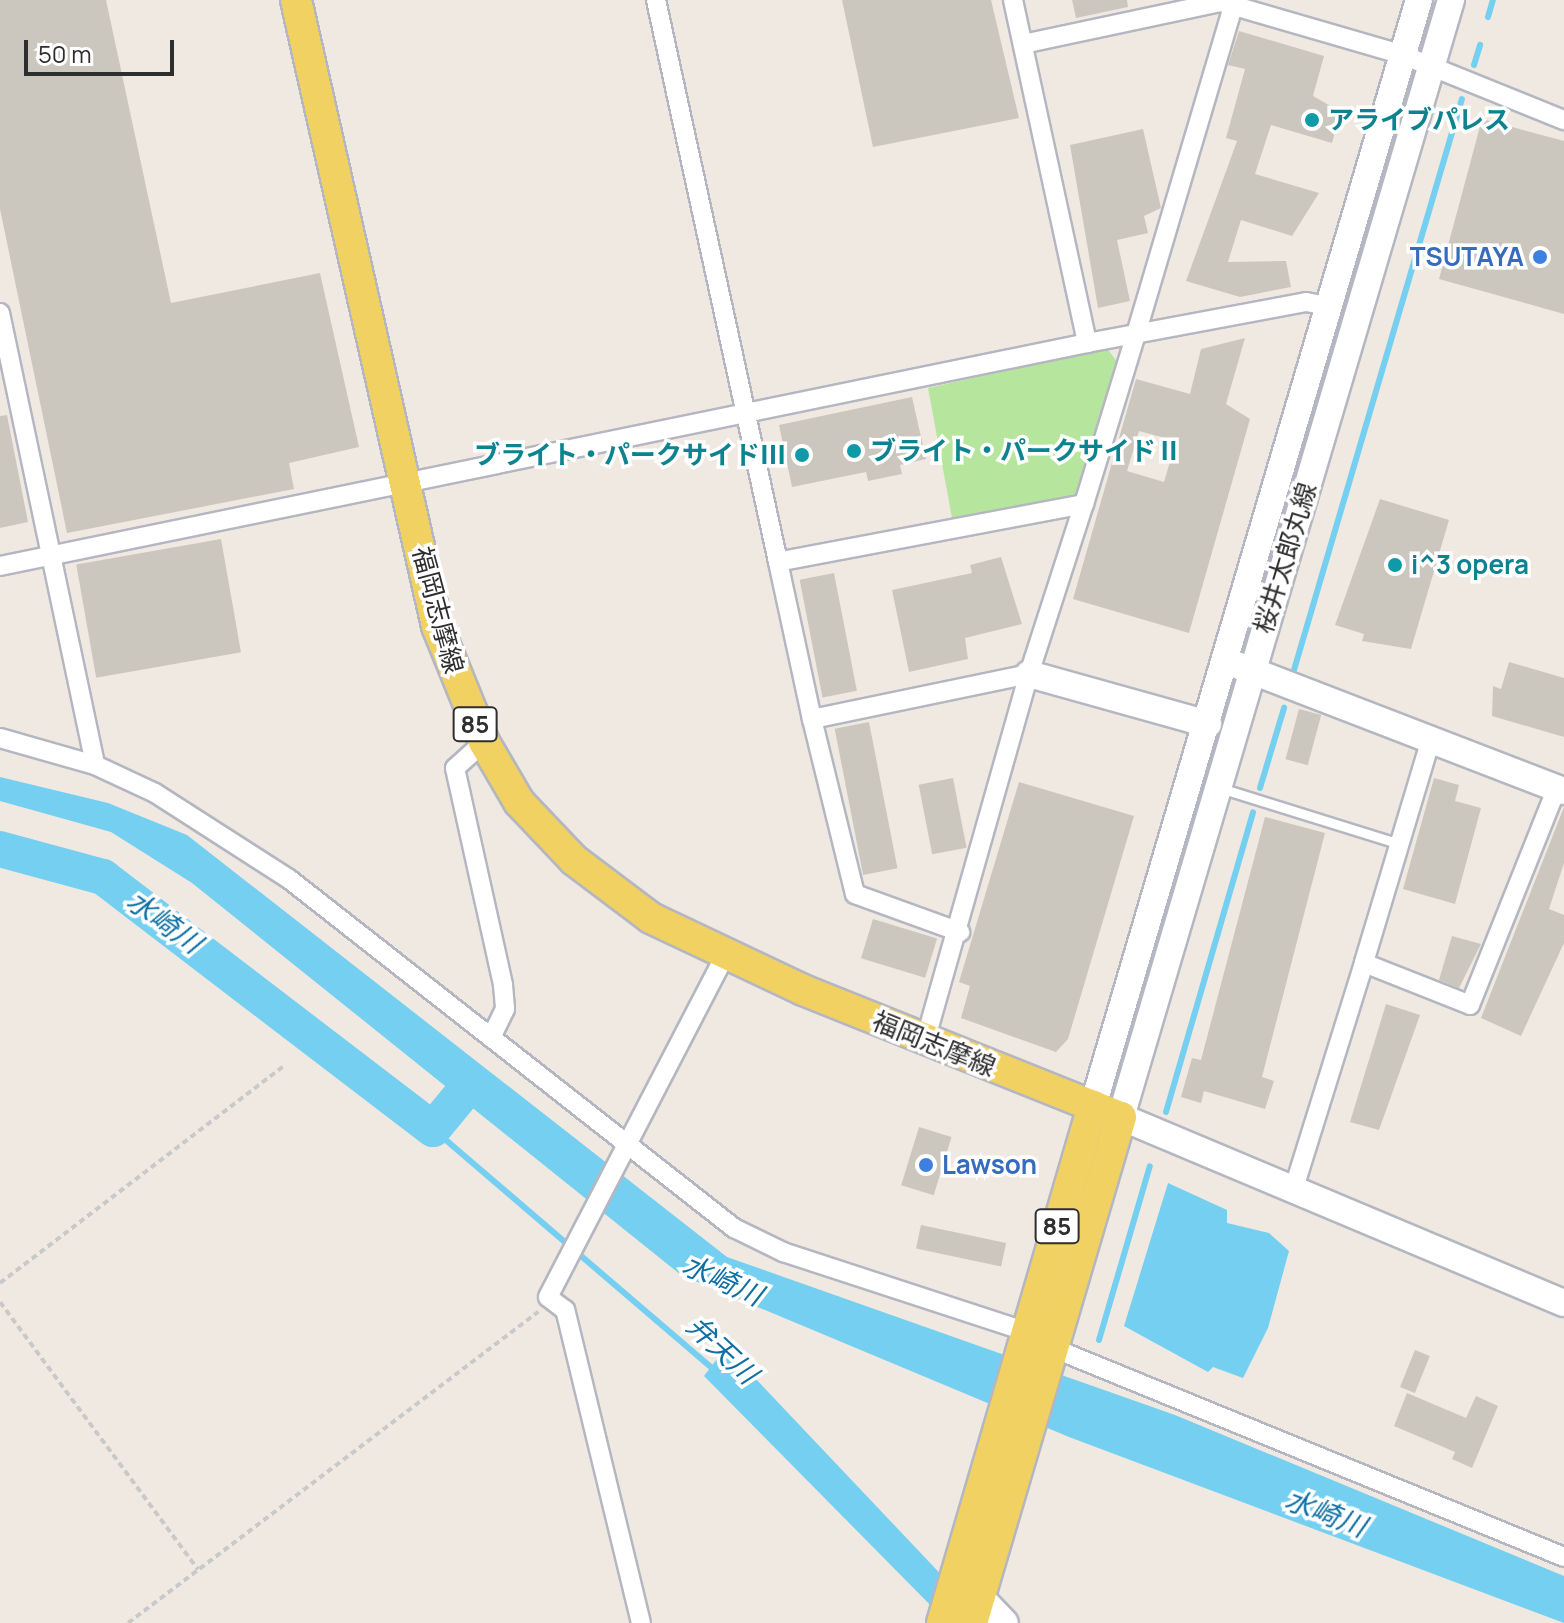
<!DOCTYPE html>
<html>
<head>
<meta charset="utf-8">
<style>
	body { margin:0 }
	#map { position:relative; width:1564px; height:1623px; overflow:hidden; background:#efe9e1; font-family:Manrope,"Noto Sans JP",sans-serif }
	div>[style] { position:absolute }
	.green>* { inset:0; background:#b6e59e }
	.water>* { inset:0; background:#75cff0 }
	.stream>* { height:6px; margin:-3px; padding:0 3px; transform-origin:3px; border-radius:3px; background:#75cff0 }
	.river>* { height:36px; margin:-18px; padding:0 18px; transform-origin:18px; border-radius:18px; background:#75cff0 }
	.building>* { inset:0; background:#cbc7bf; transform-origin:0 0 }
	.path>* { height:4px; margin-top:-2px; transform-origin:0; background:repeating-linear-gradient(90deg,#c9c9c9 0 6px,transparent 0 10px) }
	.roads { filter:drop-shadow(2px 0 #b4b7c1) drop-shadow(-2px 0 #b4b7c1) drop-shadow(0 2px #b4b7c1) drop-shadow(0 -2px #b4b7c1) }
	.lane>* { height:9px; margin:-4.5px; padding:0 4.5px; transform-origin:4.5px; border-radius:4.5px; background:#fff }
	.street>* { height:18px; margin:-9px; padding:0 9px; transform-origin:9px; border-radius:9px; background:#fff }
	.secondary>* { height:26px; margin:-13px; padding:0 13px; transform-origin:13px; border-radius:13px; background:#fff }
	.primary>* { height:30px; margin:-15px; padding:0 15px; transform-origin:15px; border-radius:15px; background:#f2d163 }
	.dots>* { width:22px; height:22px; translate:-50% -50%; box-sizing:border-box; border:4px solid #fff; border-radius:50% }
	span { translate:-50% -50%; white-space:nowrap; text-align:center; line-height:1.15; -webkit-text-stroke:7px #fff; paint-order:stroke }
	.shield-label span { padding:2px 6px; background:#fff; border:2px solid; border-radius:6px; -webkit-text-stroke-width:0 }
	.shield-label { font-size:24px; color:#2e2e2e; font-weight:700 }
	.culture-label { font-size:26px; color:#0d838f; font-weight:700 }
	.left { translate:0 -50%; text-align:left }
	.right { translate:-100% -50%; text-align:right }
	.shop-label { font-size:26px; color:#366cbe; font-weight:700 }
	.street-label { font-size:26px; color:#2e2e2e }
	.water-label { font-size:28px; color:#0d6fa3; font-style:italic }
	.scale { position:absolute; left:24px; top:40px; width:150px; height:36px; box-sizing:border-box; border:4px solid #2e2e2e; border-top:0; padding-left:10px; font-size:24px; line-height:28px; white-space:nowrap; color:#2e2e2e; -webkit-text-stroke:6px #fff; paint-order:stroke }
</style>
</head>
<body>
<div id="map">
	<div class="green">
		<i style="clip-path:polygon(1107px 348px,1117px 362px,1079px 493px,953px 523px,928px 388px)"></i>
	</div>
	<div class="water">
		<i style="clip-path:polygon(0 777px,108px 803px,187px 835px,727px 1257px,1175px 1415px,1564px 1576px,1564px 1623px,1069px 1437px,681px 1275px,192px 883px,111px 832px,0 801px)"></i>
		<i style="clip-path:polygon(1168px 1183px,1227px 1210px,1227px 1223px,1269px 1233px,1289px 1251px,1268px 1328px,1243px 1378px,1213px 1367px,1208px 1372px,1124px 1326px)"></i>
		<i style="clip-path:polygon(723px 1351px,753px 1376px,987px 1623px,948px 1623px,704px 1376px)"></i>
	</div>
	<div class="stream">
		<i style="left:1488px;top:17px;width:18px;rotate:-74deg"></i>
		<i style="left:1474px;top:65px;width:21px;rotate:-73deg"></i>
		<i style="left:1294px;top:670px;width:595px;rotate:-73.61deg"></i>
		<i style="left:1260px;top:788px;width:84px;rotate:-73.3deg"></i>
		<i style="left:1166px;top:1112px;width:312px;rotate:-73.8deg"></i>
		<i style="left:433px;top:1129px;width:372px;rotate:40.6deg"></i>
		<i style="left:1099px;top:1340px;width:181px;rotate:-73.7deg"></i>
	</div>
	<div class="river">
		<i style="left:0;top:849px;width:107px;rotate:15.2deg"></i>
		<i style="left:103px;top:877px;width:415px;rotate:37.4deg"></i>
		<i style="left:433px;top:1129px;width:60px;rotate:-50.4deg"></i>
		<i style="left:471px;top:1083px;width:31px;rotate:38deg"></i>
	</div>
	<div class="building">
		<i style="clip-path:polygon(0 0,106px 0,171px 303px,320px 273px,359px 447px,289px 463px,294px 489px,67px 533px,0 209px)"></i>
		<i style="clip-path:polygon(842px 0,991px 0,1019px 118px,873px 147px)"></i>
		<i style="clip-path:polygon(1072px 0,1127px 0,1128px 7px,1076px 18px)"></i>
		<i style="clip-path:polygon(1239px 31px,1324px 56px,1313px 96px,1341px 112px,1332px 143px,1271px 125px,1255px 174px,1319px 193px,1292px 236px,1241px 220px,1228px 262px,1286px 261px,1291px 287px,1240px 297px,1186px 281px,1237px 141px,1226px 138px,1245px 69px,1228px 65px)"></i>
		<i style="clip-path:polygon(1482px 119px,1564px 141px,1564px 314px,1439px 279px)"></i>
		<i style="clip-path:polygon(1143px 129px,1161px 208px,1144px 216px,1148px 233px,1117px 240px,1130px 301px,1098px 308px,1070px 145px)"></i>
		<i style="clip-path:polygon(evenodd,1245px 338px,1226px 404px,1250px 419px,1189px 633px,1073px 599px,1136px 379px,1190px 394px,1201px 349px,1245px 338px,1139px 431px,1176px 441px,1164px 482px,1127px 471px,1139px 431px)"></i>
		<i style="clip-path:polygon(912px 397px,926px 459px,900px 465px,902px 474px,868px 481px,866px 472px,792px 487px,779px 425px)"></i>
		<i style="clip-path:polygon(7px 415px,28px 522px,0 528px,0 416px)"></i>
		<i style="clip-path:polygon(1380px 499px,1449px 520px,1411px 649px,1362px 641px,1364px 634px,1335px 625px)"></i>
		<i style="left:221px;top:539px;width:115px;height:147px;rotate:80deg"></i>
		<i style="clip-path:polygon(1001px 557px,1022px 624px,965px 638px,968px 659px,909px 672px,892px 590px,972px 573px,970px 565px)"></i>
		<i style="left:834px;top:573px;width:120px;height:35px;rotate:79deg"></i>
		<i style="clip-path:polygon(1509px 662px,1564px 678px,1564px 737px,1492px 716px,1493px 686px,1501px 689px)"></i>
		<i style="left:1299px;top:709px;width:23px;height:52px;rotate:15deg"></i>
		<i style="left:869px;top:722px;width:149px;height:35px;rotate:79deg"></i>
		<i style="left:953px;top:778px;width:71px;height:35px;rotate:79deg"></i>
		<i style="clip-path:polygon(1434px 778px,1459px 785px,1455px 801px,1481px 808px,1455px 904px,1403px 889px)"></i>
		<i style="clip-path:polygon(1019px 782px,1134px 816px,1068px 1039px,1056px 1052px,961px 1018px,970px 986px,959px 982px)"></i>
		<i style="clip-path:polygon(1564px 807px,1564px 863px,1549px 909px,1564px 915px,1564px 943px,1521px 1036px,1481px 1018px)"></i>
		<i style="clip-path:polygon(1265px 817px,1325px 833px,1262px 1077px,1274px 1081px,1265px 1109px,1204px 1091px,1201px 1103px,1181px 1097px,1192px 1058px,1201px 1060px)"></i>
		<i style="left:873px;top:919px;width:67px;height:41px;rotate:17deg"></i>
		<i style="clip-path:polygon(1452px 936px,1481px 944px,1459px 988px,1439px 980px)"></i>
		<i style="clip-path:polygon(1386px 1004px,1420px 1015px,1379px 1130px,1350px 1122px)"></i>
		<i style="left:919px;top:1127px;width:34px;height:61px;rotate:17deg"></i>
		<i style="left:921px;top:1225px;width:87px;height:24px;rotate:12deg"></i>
		<i style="left:1415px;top:1350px;width:16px;height:40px;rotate:22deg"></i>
		<i style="clip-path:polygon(1407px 1393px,1466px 1418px,1476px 1396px,1498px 1406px,1472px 1468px,1452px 1459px,1455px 1452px,1394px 1426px)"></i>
	</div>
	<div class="path">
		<i style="left:0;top:1283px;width:356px;rotate:-37.4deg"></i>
		<i style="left:0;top:1302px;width:333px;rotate:53.5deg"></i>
		<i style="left:128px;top:1623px;width:515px;rotate:-37.18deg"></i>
	</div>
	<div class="roads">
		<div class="lane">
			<i style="left:1220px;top:788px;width:189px;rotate:17.3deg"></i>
		</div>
		<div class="street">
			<i style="left:656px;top:0;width:575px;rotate:77.75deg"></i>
			<i style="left:1013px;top:0;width:351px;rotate:77.8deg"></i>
			<i style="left:1023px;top:44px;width:202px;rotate:-12deg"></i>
			<i style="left:1221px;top:2px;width:190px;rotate:16.2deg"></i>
			<i style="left:1403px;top:55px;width:174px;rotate:22deg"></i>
			<i style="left:0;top:313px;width:462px;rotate:78.1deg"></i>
			<i style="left:1084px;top:504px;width:311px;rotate:169.3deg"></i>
			<i style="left:778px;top:562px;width:161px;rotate:77.8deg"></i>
			<i style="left:812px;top:719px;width:222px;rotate:-11.7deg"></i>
			<i style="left:1029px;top:674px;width:179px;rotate:-72.1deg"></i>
			<i style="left:1084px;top:504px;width:178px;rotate:-73deg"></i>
			<i style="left:1136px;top:334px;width:348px;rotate:-73.5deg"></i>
			<i style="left:0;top:566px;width:1110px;rotate:-11.59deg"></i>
			<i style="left:1087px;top:343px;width:223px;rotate:-10.6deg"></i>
			<i style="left:1306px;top:302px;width:22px;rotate:10deg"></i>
			<i style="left:812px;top:719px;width:180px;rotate:76.2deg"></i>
			<i style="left:855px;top:894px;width:112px;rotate:19.9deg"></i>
			<i style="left:0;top:738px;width:99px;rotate:15.9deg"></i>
			<i style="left:95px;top:765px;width:66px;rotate:25deg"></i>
			<i style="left:155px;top:793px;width:159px;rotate:32.7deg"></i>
			<i style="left:289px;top:879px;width:566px;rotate:38.11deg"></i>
			<i style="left:734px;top:1228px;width:55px;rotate:26.1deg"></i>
			<i style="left:783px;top:1252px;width:255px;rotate:18.1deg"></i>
			<i style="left:1431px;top:739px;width:234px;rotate:106.7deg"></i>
			<i style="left:1364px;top:963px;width:114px;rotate:21.6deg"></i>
			<i style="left:1470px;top:1005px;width:234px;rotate:-68.2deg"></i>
			<i style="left:484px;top:742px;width:39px;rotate:138deg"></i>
			<i style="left:455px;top:768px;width:222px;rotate:77.5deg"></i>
			<i style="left:503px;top:985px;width:24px;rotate:85deg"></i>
			<i style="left:505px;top:1009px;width:32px;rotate:116deg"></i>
			<i style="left:925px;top:1041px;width:381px;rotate:-74.2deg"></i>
			<i style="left:1293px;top:1191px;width:239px;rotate:-72.7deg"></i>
			<i style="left:1053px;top:1348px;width:552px;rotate:22.24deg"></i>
			<i style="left:641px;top:1623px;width:322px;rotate:-103.6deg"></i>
			<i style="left:565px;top:1310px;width:21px;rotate:-143deg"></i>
			<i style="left:548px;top:1297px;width:384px;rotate:-62.6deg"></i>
		</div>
		<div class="secondary">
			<i style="left:1451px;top:0;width:1165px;rotate:106.46deg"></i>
			<i style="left:1121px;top:1117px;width:480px;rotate:22.8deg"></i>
			<i style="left:1237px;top:665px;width:350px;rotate:21.1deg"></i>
			<i style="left:1029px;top:674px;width:186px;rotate:15.6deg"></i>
			<i style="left:1093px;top:1106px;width:1153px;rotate:-73.58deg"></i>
			<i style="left:979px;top:1596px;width:37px;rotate:46deg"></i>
		</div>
		<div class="primary">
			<i style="left:296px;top:0;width:642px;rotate:77.31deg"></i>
			<i style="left:437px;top:626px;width:125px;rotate:67.9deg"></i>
			<i style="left:484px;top:742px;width:69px;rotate:59.7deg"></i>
			<i style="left:519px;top:802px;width:80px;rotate:46.5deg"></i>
			<i style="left:574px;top:860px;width:96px;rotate:37deg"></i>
			<i style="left:651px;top:918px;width:168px;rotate:25.3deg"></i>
			<i style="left:803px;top:990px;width:342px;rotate:21.8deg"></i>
			<i style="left:1121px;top:1117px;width:527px;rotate:106.41deg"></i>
			<i style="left:942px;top:1623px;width:539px;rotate:-73.72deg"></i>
		</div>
	</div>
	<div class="dots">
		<i style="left:1312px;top:120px;background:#0f9aa8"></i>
		<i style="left:1540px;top:257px;background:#3f7fe0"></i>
		<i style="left:854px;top:451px;background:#0f9aa8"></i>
		<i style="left:802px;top:455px;background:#0f9aa8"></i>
		<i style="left:1395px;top:565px;background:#0f9aa8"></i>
		<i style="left:926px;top:1165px;background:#3f7fe0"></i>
	</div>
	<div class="shield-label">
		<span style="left:475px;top:724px">85</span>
		<span style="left:1057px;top:1226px">85</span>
	</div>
	<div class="culture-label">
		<span class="left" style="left:1328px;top:120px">アライブパレス</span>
		<span class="left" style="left:870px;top:451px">ブライト・パークサイドⅡ</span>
		<span class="right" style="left:786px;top:455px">ブライト・パークサイドⅢ</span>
		<span class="left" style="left:1411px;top:565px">i^3 opera</span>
	</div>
	<div class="shop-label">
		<span class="right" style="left:1524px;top:257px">TSUTAYA</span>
		<span class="left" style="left:942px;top:1165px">Lawson</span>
	</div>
	<div class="street-label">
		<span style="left:1285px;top:558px;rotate:-73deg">桜井太郎丸線</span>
		<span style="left:438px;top:610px;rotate:75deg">福岡志摩線</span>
		<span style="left:934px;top:1044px;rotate:22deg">福岡志摩線</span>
	</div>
	<div class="water-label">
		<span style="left:165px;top:921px;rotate:36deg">水崎川</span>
		<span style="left:723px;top:1279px;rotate:24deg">水崎川</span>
		<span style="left:723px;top:1349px;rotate:43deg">弁天川</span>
		<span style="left:1326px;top:1512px;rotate:21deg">水崎川</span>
	</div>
	<div class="scale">50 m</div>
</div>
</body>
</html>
